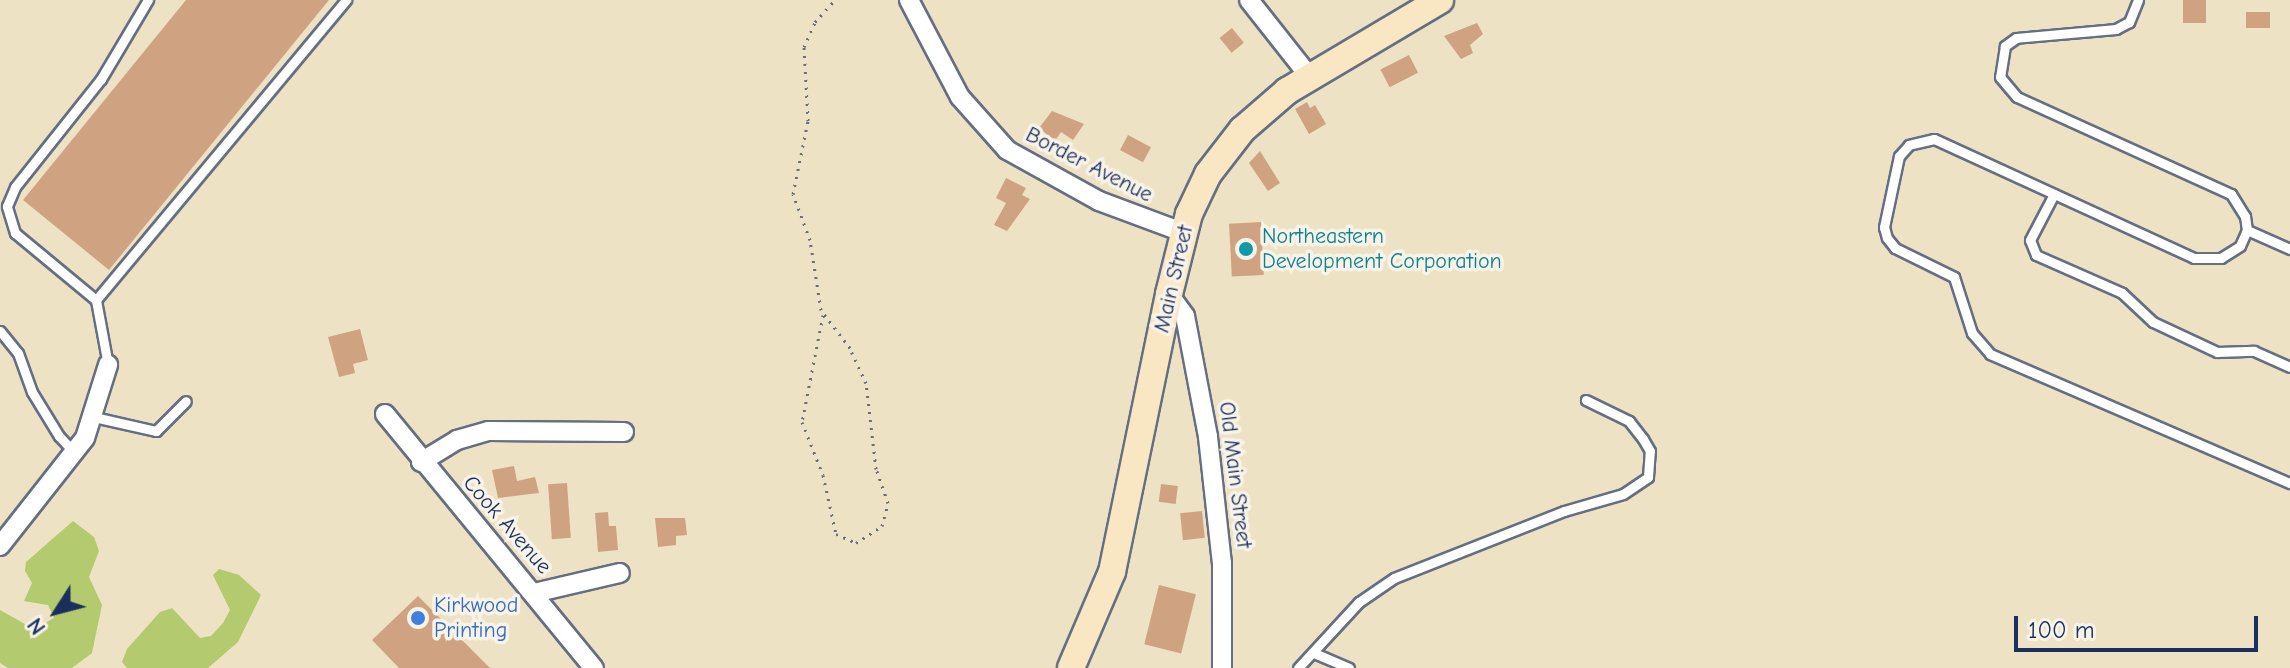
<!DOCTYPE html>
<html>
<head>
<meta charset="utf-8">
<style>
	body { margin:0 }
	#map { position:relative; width:2290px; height:668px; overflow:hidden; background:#eee2c4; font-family:"Comic Neue",sans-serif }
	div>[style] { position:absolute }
	.green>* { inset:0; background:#b3ca6e }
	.building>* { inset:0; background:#cfa381; transform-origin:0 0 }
	.path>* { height:3px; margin-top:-1.5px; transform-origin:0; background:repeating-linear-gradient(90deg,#656e82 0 2px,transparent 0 8px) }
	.roads { filter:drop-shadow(2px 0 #656e82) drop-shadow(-2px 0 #656e82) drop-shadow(0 2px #656e82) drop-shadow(0 -2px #656e82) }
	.lane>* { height:9px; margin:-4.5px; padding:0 4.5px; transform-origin:4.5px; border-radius:4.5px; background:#fff }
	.street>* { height:18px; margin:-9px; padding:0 9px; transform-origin:9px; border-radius:9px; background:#fff }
	.secondary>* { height:26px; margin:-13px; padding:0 13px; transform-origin:13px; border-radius:13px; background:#f9e7c3 }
	.dots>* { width:22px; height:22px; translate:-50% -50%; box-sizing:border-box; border:4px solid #f7f3e8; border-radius:50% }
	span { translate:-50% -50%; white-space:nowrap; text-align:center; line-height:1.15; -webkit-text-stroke:7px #f7f3e8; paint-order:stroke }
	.street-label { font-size:22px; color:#1b2f5e }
	.culture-label { font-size:22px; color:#0d838f }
	.left { translate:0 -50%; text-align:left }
	.shop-label { font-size:22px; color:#366cbe }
	.north { position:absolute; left:16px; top:572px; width:80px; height:80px; -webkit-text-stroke:6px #f7f3e8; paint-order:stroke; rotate:234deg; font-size:22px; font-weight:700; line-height:32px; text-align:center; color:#1b2f5e }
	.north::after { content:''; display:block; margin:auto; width:28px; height:36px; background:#1b2f5e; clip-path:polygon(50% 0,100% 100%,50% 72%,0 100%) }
	.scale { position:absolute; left:2014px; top:616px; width:244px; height:36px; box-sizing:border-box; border:4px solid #1b2f5e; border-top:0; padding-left:10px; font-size:24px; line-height:28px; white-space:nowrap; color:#1b2f5e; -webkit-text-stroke:6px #f7f3e8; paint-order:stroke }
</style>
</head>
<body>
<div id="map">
	<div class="green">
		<i style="clip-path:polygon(73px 521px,94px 537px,99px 551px,89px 577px,102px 605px,92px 653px,72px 668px,8px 668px,0 663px,0 610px,34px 629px,54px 618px,48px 605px,24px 601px,32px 583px,25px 571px,26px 562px)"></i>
		<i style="clip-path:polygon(219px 569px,239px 575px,261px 595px,238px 642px,208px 668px,127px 668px,122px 662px,127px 649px,160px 612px,172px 608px,200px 638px,211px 636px,223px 623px,230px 610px,213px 575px)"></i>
	</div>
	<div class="building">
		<i style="clip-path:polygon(186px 0,329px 0,109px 270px,23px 200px)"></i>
		<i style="left:2183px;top:0;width:23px;height:23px"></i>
		<i style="left:2246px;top:12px;width:24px;height:16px"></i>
		<i style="clip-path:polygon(1477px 23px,1483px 34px,1470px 45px,1473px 53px,1461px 59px,1444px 36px)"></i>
		<i style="left:1232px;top:28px;width:19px;height:16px;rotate:51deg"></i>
		<i style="left:1409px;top:55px;width:20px;height:32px;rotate:63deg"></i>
		<i style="clip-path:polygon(1307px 102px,1310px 108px,1315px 105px,1326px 124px,1309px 134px,1295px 109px)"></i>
		<i style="clip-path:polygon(1052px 111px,1084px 124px,1073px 140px,1061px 132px,1055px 141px,1039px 128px)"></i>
		<i style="left:1128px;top:135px;width:26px;height:17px;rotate:28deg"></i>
		<i style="clip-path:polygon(1260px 151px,1280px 183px,1268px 191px,1249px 163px)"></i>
		<i style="clip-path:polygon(1006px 178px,1026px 188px,1022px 195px,1030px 199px,1007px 231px,994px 225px,1006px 203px,996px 198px)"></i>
		<i style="left:1261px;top:222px;width:53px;height:32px;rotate:87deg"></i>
		<i style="clip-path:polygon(360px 329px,368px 360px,353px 364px,355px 373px,339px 377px,328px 337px)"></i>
		<i style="clip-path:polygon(514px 466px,517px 481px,535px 477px,539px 493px,498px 498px,492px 470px)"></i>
		<i style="left:567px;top:483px;width:55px;height:19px;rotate:86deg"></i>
		<i style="left:1161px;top:484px;width:17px;height:18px;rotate:7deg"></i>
		<i style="left:1202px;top:511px;width:27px;height:22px;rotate:84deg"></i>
		<i style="clip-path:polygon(608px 512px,609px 526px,616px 526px,618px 550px,598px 552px,595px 513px)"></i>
		<i style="clip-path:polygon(655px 518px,685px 518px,687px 535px,676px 536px,676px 545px,658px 547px)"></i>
		<i style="left:1159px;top:585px;width:38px;height:61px;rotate:14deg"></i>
		<i style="clip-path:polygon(418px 596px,490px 668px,399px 668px,372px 640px)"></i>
	</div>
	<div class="path">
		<i style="left:823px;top:315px;width:109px;rotate:101.1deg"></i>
		<i style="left:802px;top:422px;width:57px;rotate:68.4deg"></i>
		<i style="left:823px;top:475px;width:60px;rotate:77.6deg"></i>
		<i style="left:836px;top:534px;width:22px;rotate:24deg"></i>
		<i style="left:856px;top:543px;width:31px;rotate:-33deg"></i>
		<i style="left:882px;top:526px;width:24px;rotate:-75deg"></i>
		<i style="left:888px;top:503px;width:36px;rotate:-109deg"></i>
		<i style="left:876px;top:469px;width:87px;rotate:-96.6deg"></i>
		<i style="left:866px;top:383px;width:38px;rotate:-115deg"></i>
		<i style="left:850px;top:348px;width:48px;rotate:-127.3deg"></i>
		<i style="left:821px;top:310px;width:71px;rotate:-98.9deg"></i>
		<i style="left:810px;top:240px;width:49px;rotate:-110.3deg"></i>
		<i style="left:793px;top:194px;width:75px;rotate:-78.4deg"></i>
		<i style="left:808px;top:121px;width:74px;rotate:-93.1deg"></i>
		<i style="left:804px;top:47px;width:27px;rotate:-66deg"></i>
		<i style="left:815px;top:22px;width:30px;rotate:-48deg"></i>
	</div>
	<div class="roads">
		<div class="lane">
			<i style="left:2138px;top:0;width:24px;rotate:112deg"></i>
			<i style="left:2129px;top:22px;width:15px;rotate:152deg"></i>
			<i style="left:2116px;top:29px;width:100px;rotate:174.9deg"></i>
			<i style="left:2016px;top:38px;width:14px;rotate:144deg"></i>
			<i style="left:2005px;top:46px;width:31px;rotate:99deg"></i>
			<i style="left:2000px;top:77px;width:26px;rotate:50deg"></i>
			<i style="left:2017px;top:97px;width:235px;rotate:24.4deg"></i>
			<i style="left:2231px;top:194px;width:26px;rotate:58deg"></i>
			<i style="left:2245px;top:216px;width:14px;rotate:82deg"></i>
			<i style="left:2247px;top:230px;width:17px;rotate:114deg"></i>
			<i style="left:2240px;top:246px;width:22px;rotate:148deg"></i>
			<i style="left:2221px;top:258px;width:27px;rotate:180deg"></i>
			<i style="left:2194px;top:258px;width:286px;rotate:-155.4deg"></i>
			<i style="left:1934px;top:139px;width:26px;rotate:167deg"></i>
			<i style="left:1909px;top:145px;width:15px;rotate:132deg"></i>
			<i style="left:1899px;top:156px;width:73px;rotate:101.9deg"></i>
			<i style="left:1884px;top:227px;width:11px;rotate:75deg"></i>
			<i style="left:1887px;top:238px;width:13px;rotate:51deg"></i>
			<i style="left:1895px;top:248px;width:66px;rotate:26.2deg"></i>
			<i style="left:1954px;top:277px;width:59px;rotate:72.2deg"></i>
			<i style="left:1972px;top:333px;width:28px;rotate:49deg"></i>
			<i style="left:1990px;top:354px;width:327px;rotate:23.3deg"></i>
			<i style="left:2054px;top:194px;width:52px;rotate:117.6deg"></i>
			<i style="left:2030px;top:240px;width:16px;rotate:68deg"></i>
			<i style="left:2036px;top:255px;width:94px;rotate:23.8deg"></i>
			<i style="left:2122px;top:293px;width:42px;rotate:43.1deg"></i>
			<i style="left:2153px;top:322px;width:71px;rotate:25.1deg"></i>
			<i style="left:2217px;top:352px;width:37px;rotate:-2deg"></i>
			<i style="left:2254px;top:351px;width:39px;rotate:24deg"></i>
			<i style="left:2247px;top:230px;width:47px;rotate:23.8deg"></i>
			<i style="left:96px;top:300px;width:391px;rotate:-50.2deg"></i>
			<i style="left:0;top:331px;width:28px;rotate:51deg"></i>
			<i style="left:18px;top:353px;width:41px;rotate:70.3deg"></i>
			<i style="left:32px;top:392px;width:52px;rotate:58.5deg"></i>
			<i style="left:59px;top:436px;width:22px;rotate:47deg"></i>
			<i style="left:108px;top:365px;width:66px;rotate:-100.5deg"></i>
			<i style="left:96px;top:300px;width:105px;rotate:-140.4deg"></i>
			<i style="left:15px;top:233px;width:28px;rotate:-107deg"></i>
			<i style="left:7px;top:206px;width:21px;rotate:-67deg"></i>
			<i style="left:15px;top:187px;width:138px;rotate:-51.5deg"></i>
			<i style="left:101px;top:79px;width:92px;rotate:-59.3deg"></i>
			<i style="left:94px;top:417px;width:64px;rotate:12.7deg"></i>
			<i style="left:156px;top:431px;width:42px;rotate:-45deg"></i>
			<i style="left:1314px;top:653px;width:38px;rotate:23deg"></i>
			<i style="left:1298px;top:668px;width:90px;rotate:-47.3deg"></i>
			<i style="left:1359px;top:602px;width:42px;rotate:-34.4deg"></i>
			<i style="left:1394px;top:578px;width:183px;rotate:-21.5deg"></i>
			<i style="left:1564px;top:511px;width:61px;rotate:-16.1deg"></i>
			<i style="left:1623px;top:494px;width:30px;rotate:-34deg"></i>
			<i style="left:1648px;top:477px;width:26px;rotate:-86deg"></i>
			<i style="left:1650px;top:451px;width:14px;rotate:-120deg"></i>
			<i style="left:1643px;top:439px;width:23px;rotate:-128deg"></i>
			<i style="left:1629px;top:421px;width:48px;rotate:-154deg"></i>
		</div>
		<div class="street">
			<i style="left:909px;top:0;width:110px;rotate:62.3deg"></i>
			<i style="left:960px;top:97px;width:71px;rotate:48.4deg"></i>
			<i style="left:1007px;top:150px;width:105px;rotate:29deg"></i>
			<i style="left:1099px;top:201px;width:92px;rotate:20.4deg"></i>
			<i style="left:1249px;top:0;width:97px;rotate:51.7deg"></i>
			<i style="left:1169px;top:294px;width:27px;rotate:54deg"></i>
			<i style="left:1185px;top:316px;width:123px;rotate:79.2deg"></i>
			<i style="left:1208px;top:437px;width:127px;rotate:83.7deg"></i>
			<i style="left:1222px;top:563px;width:105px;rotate:90deg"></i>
			<i style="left:385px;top:414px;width:329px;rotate:50.6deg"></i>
			<i style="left:421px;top:462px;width:42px;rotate:-31.4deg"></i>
			<i style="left:457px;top:440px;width:32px;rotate:-16deg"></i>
			<i style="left:488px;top:431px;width:136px;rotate:0.4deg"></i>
			<i style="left:0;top:546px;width:137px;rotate:-51.8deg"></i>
			<i style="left:85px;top:438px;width:77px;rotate:-72.5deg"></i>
			<i style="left:534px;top:593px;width:88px;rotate:-13.1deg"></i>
		</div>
		<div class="secondary">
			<i style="left:1071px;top:668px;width:104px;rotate:-66.9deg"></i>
			<i style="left:1112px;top:572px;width:284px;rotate:-78.4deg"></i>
			<i style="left:1169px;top:294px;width:82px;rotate:-76deg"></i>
			<i style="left:1189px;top:214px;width:44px;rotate:-64.6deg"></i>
			<i style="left:1208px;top:174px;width:56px;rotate:-52.3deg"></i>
			<i style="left:1242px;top:130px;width:60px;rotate:-40.9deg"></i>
			<i style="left:1287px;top:91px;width:178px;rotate:-30.7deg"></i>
		</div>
	</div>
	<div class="dots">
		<i style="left:1246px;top:249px;background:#0f9aa8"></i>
		<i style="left:418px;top:618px;background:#3f7fe0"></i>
	</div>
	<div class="street-label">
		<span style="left:1089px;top:165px;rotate:27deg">Border Avenue</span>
		<span style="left:1174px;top:279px;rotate:-77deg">Main Street</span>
		<span style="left:1235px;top:475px;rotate:83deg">Old Main Street</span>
		<span style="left:507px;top:525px;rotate:49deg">Cook Avenue</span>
	</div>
	<div class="culture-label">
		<span class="left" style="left:1262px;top:249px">Northeastern<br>Development Corporation</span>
	</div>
	<div class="shop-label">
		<span class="left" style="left:434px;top:618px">Kirkwood<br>Printing</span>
	</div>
	<div class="north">N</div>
	<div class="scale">100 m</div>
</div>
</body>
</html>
